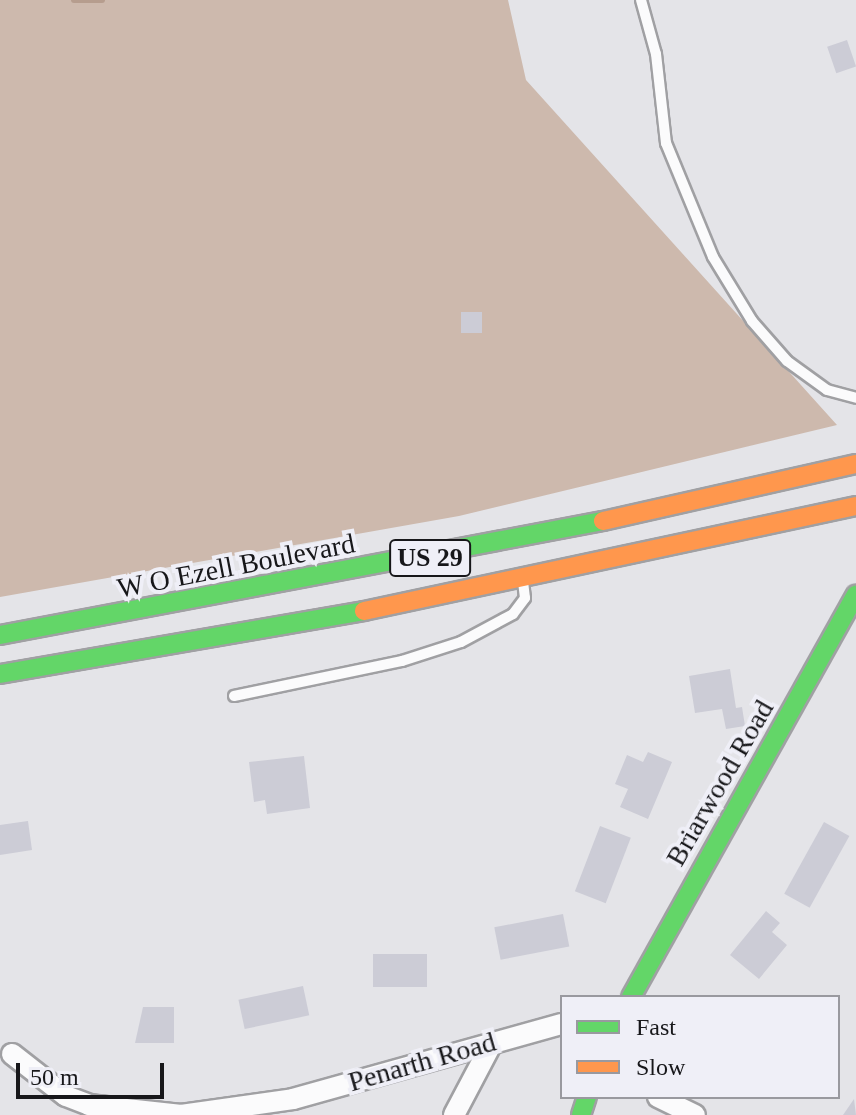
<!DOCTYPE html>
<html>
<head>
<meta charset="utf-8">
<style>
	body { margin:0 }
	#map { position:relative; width:856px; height:1115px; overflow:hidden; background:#e4e4e8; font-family:"Times New Roman",serif }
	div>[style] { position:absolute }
	.forest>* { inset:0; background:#cdb9ad }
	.stream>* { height:6px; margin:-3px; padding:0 3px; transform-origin:3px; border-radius:3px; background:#b69d8e }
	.building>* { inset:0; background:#ccccd6; transform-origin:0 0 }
	.roads { filter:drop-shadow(2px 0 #a0a0a3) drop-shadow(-2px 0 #a0a0a3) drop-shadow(0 2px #a0a0a3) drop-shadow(0 -2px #a0a0a3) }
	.lane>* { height:10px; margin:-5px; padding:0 5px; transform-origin:5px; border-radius:5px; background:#fbfbfc }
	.street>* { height:20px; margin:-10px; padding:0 10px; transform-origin:10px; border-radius:10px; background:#fbfbfc }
	.fast>* { height:18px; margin:-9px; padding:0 9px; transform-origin:9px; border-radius:9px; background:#63d668 }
	.slow>* { height:18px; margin:-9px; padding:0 9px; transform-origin:9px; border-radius:9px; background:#ff974d }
	span { translate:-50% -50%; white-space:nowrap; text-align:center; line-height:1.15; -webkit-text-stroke:8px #efeff7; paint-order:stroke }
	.shield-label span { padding:2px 6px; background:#efeff7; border:2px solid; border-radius:6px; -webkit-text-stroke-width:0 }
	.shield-label { font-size:26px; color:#17171a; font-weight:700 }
	.street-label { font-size:28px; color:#17171a }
	.legend { position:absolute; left:560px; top:995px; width:280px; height:104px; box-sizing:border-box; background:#efeff7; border:2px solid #99999f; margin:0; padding:10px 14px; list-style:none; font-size:24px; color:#17171a }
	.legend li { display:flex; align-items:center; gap:16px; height:40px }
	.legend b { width:40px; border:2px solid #99999f }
	.scale { position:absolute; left:16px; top:1063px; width:148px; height:36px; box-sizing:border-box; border:4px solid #17171a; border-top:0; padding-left:10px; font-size:24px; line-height:28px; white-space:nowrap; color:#17171a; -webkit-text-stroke:6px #efeff7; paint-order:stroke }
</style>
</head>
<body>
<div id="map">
	<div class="forest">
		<i style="clip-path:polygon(0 0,508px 0,526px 80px,837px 425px,459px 516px,0 597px)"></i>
	</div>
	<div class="stream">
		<i style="left:74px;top:0;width:28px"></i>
	</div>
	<div class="building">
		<i style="left:847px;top:40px;width:28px;height:21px;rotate:71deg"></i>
		<i style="left:461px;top:312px;width:21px;height:21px"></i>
		<i style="clip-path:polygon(730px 669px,736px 708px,742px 707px,745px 726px,726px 729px,722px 709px,695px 713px,689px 676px)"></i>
		<i style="clip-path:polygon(648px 752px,672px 762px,648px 819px,620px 807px,628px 789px,615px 784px,627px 755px,643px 762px)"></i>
		<i style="clip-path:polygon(304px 756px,310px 808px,267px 814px,265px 800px,254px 802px,249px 762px)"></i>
		<i style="clip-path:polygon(28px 821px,32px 850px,0 855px,0 825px)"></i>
		<i style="left:824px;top:822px;width:29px;height:82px;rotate:29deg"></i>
		<i style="left:600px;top:826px;width:33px;height:70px;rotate:21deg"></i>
		<i style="clip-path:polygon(766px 911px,780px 923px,772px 932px,787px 945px,759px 979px,730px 955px)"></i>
		<i style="left:563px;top:914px;width:33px;height:70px;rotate:79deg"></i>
		<i style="left:373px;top:954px;width:54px;height:33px"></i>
		<i style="left:303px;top:986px;width:30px;height:66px;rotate:78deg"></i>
		<i style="clip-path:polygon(143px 1007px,174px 1007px,174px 1043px,135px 1043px)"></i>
		<i style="clip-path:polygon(854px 1099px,856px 1115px,843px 1115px)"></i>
	</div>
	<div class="roads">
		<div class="lane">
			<i style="left:641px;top:0;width:56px;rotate:74.5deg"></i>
			<i style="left:656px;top:54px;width:90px;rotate:83.6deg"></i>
			<i style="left:666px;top:143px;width:123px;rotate:67.6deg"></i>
			<i style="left:713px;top:257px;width:75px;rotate:58.6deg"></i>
			<i style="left:752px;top:321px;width:53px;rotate:48.8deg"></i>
			<i style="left:787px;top:361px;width:49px;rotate:35.9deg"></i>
			<i style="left:827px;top:390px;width:30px;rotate:15deg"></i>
			<i style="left:234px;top:696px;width:172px;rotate:-11.8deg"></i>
			<i style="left:402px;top:661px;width:62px;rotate:-17.9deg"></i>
			<i style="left:461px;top:642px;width:59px;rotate:-28.3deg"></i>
			<i style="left:513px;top:614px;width:20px;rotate:-53deg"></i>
			<i style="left:525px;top:598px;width:17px;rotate:-97deg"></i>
		</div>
		<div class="street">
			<i style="left:12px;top:1054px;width:68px;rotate:37.9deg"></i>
			<i style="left:66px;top:1096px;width:25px;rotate:21deg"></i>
			<i style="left:89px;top:1105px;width:93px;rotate:6.2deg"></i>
			<i style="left:181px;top:1115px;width:113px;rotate:-8.1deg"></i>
			<i style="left:293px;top:1099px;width:279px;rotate:-15.6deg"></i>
			<i style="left:658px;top:1097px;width:41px;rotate:25.9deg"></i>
			<i style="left:454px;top:1115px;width:81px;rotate:-62.2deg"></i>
		</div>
		<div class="fast">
			<i style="left:0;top:635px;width:614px;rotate:-10.71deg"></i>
			<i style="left:0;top:674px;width:369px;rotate:-9.8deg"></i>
			<i style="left:631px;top:997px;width:461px;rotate:-60.8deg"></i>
			<i style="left:581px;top:1115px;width:19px;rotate:-72deg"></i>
		</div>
		<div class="slow">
			<i style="left:603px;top:521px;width:259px;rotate:-12.7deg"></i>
			<i style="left:364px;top:611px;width:503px;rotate:-12.05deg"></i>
		</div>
	</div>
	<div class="shield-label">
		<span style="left:430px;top:558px">US 29</span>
	</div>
	<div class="street-label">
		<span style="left:236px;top:566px;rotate:-11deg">W O Ezell Boulevard</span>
		<span style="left:720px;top:783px;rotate:-60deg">Briarwood Road</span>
		<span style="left:422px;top:1062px;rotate:-16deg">Penarth Road</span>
	</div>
	<ul class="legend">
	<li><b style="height:10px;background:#63d668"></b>Fast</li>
	<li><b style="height:10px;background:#ff974d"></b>Slow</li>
	</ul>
	<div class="scale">50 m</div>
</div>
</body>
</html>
